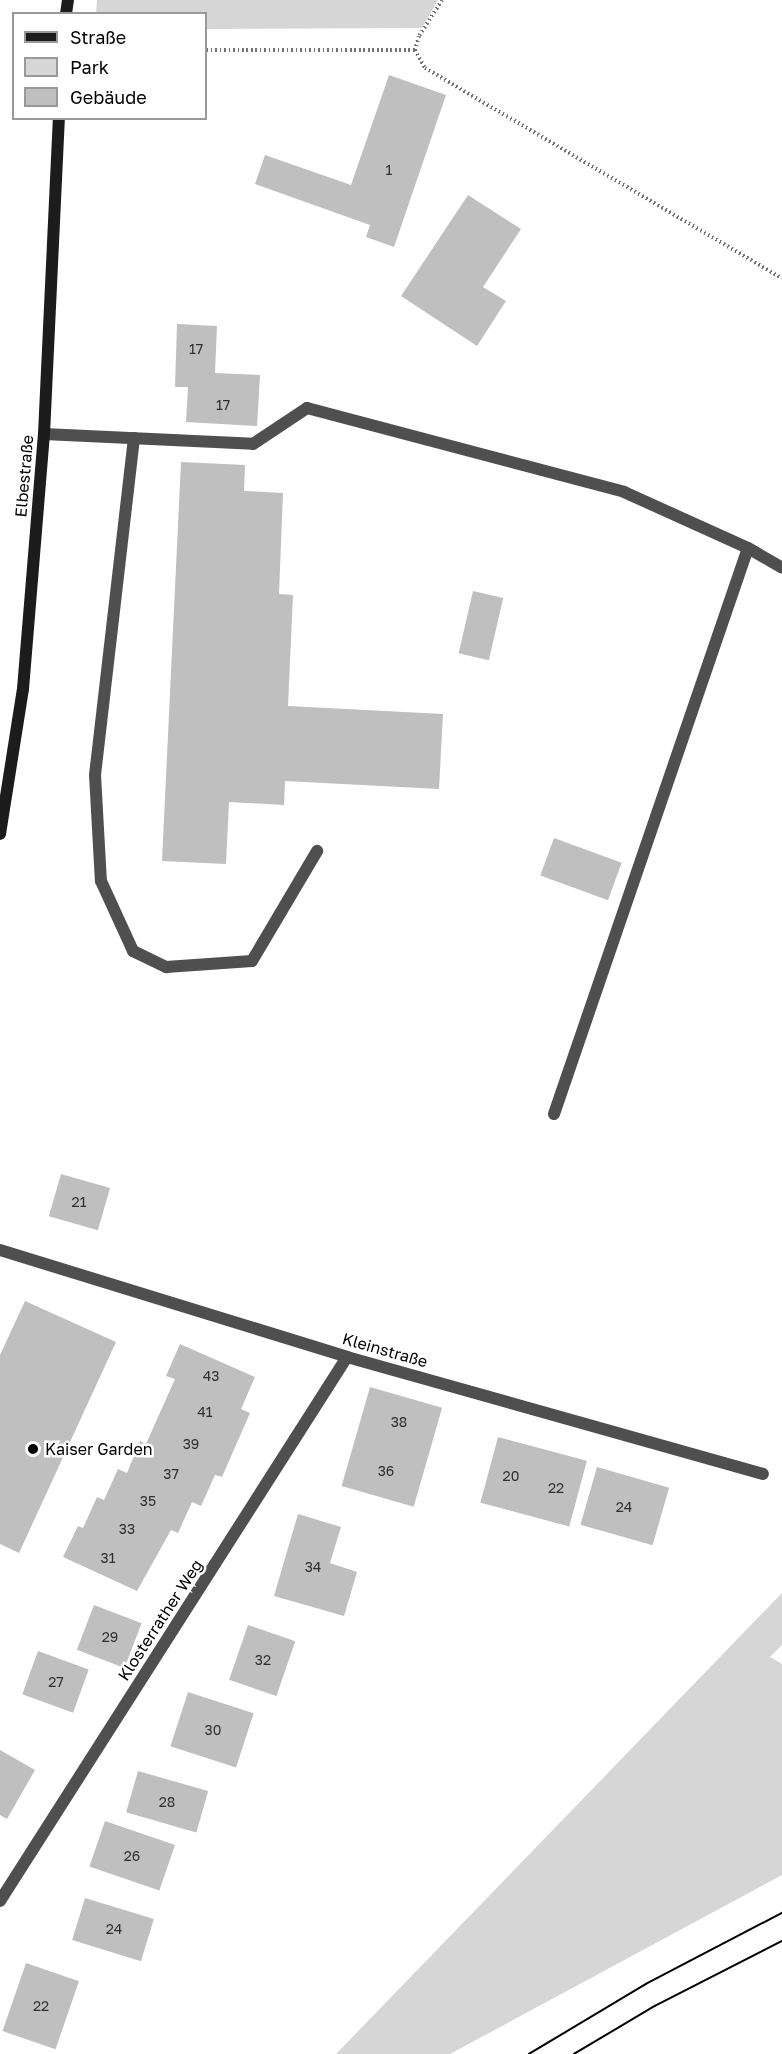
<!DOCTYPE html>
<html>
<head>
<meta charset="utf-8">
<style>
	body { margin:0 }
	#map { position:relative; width:782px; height:2054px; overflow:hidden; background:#fff; font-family:"Golos Text",sans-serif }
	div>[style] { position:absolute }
	.green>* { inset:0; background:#d6d6d6 }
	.building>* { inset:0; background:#bfbfbf; transform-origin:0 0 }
	.path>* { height:4px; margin-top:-2px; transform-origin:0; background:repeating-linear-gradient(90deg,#717171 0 1.5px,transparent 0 4.5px) }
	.service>* { height:12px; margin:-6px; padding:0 6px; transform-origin:6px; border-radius:6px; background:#4f4f4f }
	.minor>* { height:12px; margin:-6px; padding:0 6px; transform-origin:6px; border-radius:6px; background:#4f4f4f }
	.secondary>* { height:12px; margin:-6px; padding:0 6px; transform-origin:6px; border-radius:6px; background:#1c1c1c }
	.tram>* { height:1.5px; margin:-0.75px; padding:0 0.75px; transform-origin:0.75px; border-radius:0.75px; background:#000 }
	.dots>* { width:16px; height:16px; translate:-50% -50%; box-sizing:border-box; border:3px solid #fff; border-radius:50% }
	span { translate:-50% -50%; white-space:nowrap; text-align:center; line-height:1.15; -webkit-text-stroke:5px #fff; paint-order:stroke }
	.number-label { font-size:14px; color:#303030 }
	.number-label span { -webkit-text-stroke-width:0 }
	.street-label { font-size:16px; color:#000 }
	.poi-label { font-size:16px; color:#000 }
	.left { translate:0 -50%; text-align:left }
	.legend { position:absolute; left:12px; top:12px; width:195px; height:108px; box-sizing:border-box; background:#fff; border:2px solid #999; margin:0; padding:8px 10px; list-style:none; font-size:18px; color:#000 }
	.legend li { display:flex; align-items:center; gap:12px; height:30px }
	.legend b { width:30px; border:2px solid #999 }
</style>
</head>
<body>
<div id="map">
	<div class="green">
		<i style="clip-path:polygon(97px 0,438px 0,422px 28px,206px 29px,206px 14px,96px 13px)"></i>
		<i style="clip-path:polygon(782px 1593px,782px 1645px,770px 1657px,782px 1664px,782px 1875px,450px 2054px,336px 2054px)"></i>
	</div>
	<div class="building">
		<i style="clip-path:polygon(389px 75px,446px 95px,394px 247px,366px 237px,370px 225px,255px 184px,265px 155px,351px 185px)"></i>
		<i style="clip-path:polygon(468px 195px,521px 229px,483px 287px,506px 301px,477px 346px,401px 296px)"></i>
		<i style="clip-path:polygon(177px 324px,217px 326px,215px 373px,260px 375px,257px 426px,186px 422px,188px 387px,175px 387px)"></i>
		<i style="clip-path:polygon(181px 462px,245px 465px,244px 491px,283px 493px,279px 594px,293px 595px,288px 706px,443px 714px,439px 789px,285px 781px,284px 805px,229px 802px,226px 864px,162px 861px)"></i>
		<i style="left:473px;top:591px;width:31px;height:64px;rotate:13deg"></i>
		<i style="left:554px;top:838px;width:72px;height:40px;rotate:20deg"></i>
		<i style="left:61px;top:1174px;width:51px;height:44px;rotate:16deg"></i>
		<i style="clip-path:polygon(25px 1301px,116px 1342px,19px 1553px,0 1544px,0 1355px)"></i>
		<i style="clip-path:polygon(180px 1344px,255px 1377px,241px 1409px,250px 1413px,222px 1477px,215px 1475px,201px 1506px,192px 1502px,178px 1533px,171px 1530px,137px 1591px,63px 1557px,78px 1526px,83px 1528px,97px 1497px,104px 1500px,118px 1469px,127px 1473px,140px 1441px,146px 1444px,175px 1379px,166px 1376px)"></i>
		<i style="left:370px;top:1387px;width:75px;height:103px;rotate:16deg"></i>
		<i style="left:498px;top:1437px;width:92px;height:68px;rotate:15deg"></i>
		<i style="left:597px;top:1467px;width:75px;height:60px;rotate:16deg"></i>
		<i style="clip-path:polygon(298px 1514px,341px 1527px,330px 1563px,357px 1572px,344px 1616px,274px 1596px)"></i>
		<i style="left:94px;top:1605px;width:51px;height:48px;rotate:21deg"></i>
		<i style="left:248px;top:1625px;width:50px;height:58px;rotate:19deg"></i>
		<i style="left:38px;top:1651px;width:54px;height:46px;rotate:20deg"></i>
		<i style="left:188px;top:1692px;width:69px;height:57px;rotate:18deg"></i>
		<i style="clip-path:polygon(0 1750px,35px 1770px,7px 1819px,0 1815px)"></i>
		<i style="left:138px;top:1771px;width:73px;height:43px;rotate:16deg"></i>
		<i style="left:105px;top:1821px;width:74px;height:48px;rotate:19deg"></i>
		<i style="left:85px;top:1898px;width:72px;height:44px;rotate:17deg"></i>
		<i style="left:26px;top:1963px;width:56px;height:72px;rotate:19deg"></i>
	</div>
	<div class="path">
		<i style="left:442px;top:0;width:43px;rotate:122.6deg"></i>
		<i style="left:419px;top:36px;width:15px;rotate:106deg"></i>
		<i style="left:415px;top:50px;width:21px;rotate:61deg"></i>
		<i style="left:425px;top:68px;width:414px;rotate:30.5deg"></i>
		<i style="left:206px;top:50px;width:209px"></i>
	</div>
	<div class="service">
		<i style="left:44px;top:434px;width:209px;rotate:2.7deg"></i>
		<i style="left:253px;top:444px;width:65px;rotate:-33.7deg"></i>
		<i style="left:307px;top:408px;width:328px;rotate:14.8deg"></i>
		<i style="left:624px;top:492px;width:136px;rotate:24.3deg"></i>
		<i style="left:748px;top:548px;width:39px;rotate:30deg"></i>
		<i style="left:134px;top:438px;width:339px;rotate:96.6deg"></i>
		<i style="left:95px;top:775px;width:106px;rotate:86.8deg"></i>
		<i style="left:101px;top:881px;width:77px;rotate:65.4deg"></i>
		<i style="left:133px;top:951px;width:37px;rotate:26deg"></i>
		<i style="left:166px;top:967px;width:86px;rotate:-4deg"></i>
		<i style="left:252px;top:961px;width:128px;rotate:-59.4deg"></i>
		<i style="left:554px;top:1114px;width:598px;rotate:-71.08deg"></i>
	</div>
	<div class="minor">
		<i style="left:0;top:1250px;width:363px;rotate:17.1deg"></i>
		<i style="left:347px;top:1357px;width:432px;rotate:15.7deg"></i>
		<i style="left:0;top:1901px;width:645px;rotate:-57.47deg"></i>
	</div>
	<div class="secondary">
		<i style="left:66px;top:14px;width:14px;rotate:-82deg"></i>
		<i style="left:0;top:834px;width:147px;rotate:-81deg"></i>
		<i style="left:23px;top:689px;width:256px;rotate:-85.3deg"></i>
		<i style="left:44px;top:434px;width:316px;rotate:-87.3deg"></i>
	</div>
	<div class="tram">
		<i style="left:529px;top:2054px;width:136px;rotate:-30.9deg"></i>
		<i style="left:646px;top:1984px;width:153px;rotate:-27.6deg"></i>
		<i style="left:574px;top:2054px;width:94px;rotate:-30.7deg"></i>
		<i style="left:655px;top:2006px;width:143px;rotate:-27.1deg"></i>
	</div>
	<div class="dots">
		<i style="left:33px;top:1449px;background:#000"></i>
	</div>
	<div class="number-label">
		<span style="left:389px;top:170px">1</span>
		<span style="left:196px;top:349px">17</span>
		<span style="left:223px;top:405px">17</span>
		<span style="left:79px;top:1202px">21</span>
		<span style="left:211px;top:1376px">43</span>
		<span style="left:205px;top:1412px">41</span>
		<span style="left:399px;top:1422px">38</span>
		<span style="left:191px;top:1444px">39</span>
		<span style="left:386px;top:1471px">36</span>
		<span style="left:171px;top:1474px">37</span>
		<span style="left:511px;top:1476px">20</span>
		<span style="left:556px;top:1488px">22</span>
		<span style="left:148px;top:1501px">35</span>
		<span style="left:624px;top:1507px">24</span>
		<span style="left:127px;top:1529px">33</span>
		<span style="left:108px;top:1558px">31</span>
		<span style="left:313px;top:1567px">34</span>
		<span style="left:110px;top:1637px">29</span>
		<span style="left:263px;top:1660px">32</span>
		<span style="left:56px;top:1682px">27</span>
		<span style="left:213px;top:1730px">30</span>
		<span style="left:167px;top:1802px">28</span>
		<span style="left:132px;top:1856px">26</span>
		<span style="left:114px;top:1929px">24</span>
		<span style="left:41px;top:2006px">22</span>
	</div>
	<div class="street-label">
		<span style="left:24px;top:476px;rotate:-85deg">Elbestraße</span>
		<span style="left:385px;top:1350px;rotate:16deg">Kleinstraße</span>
		<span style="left:160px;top:1620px;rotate:-57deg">Klosterrather Weg</span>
	</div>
	<div class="poi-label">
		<span class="left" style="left:45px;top:1449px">Kaiser Garden</span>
	</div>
	<ul class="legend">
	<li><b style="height:8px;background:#1c1c1c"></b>Straße</li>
	<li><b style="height:16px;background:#d6d6d6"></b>Park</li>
	<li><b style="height:16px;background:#bfbfbf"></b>Gebäude</li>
	</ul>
</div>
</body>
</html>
